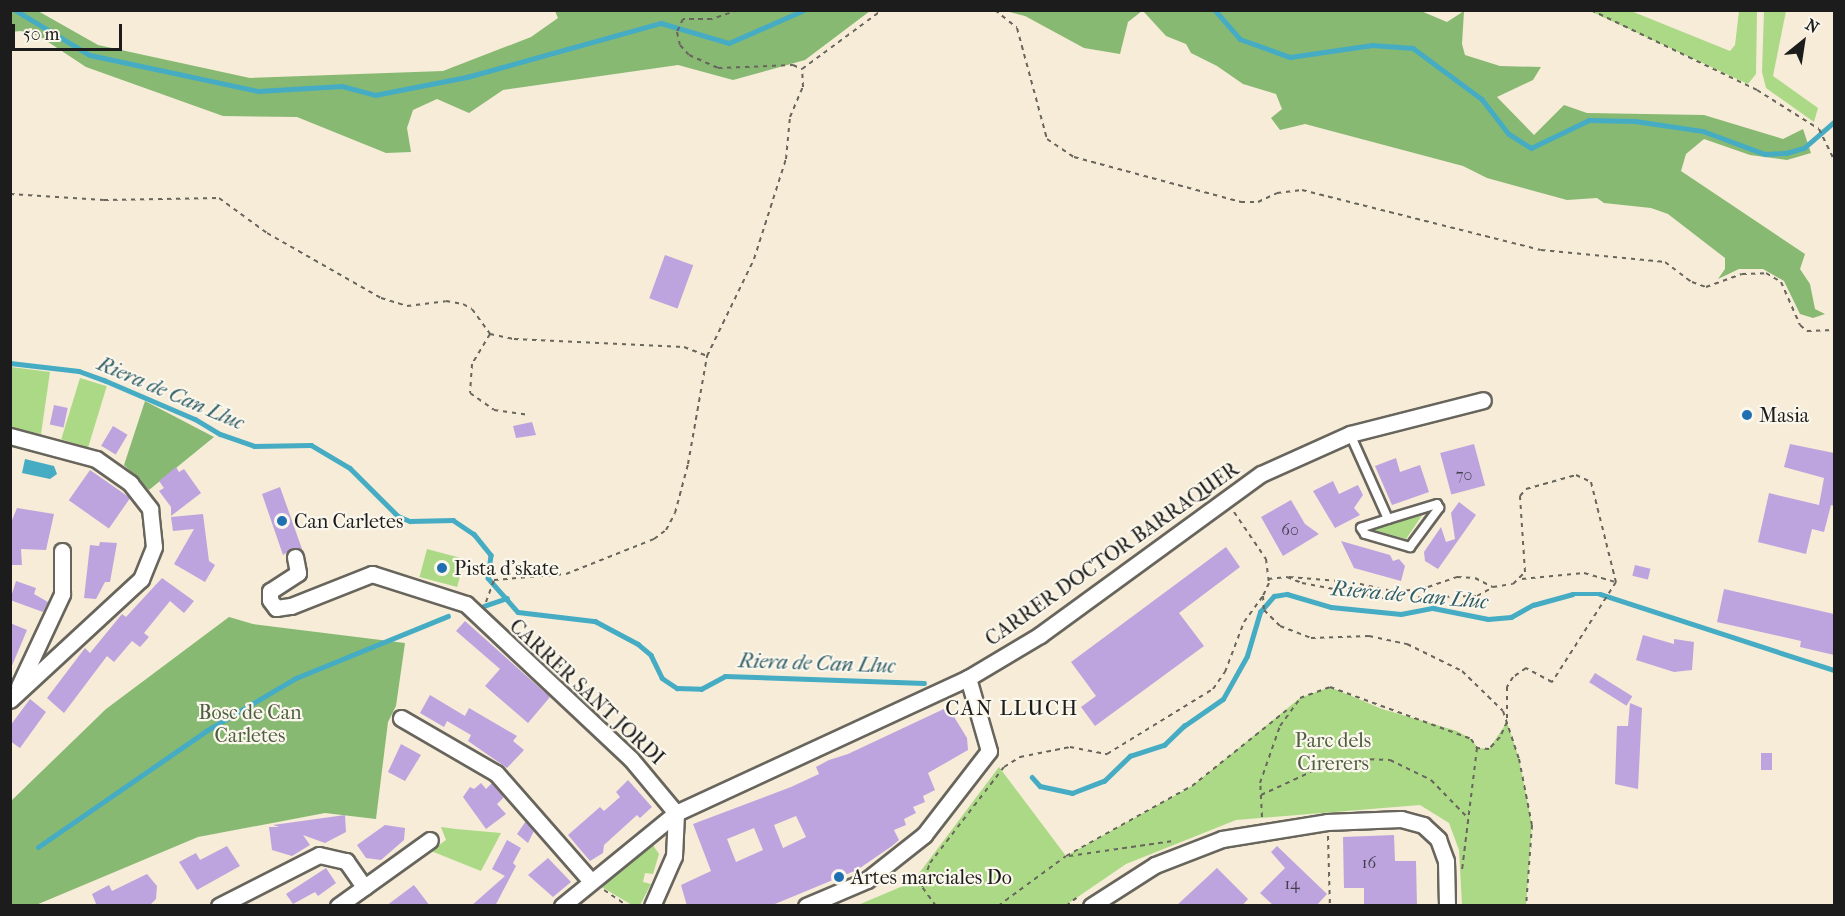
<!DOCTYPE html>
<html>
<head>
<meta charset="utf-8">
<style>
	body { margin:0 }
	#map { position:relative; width:1845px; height:916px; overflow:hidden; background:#f6ecd7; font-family:"IM FELL French Canon",serif }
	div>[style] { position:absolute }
	.green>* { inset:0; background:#abd986; transform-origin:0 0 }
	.forest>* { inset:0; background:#88b973 }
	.water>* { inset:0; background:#45acc4 }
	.stream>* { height:4.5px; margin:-2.25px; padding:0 2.25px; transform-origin:2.25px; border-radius:2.25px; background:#45acc4 }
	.building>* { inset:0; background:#bda4de; transform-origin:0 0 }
	.path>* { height:2px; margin-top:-1px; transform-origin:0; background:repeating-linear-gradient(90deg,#68655d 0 4.5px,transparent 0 9px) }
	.roads { filter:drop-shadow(2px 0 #68655d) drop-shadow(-2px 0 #68655d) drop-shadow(0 2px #68655d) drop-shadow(0 -2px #68655d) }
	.lane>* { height:8px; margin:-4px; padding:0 4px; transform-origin:4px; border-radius:4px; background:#fff }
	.street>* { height:15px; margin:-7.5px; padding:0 7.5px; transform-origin:7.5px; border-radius:7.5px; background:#fff }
	.dots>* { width:16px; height:16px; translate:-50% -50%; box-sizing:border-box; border:3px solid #fbf7ec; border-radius:50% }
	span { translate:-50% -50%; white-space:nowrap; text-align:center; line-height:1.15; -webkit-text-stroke:4.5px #fbf7ec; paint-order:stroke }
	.number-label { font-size:16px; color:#443e4c }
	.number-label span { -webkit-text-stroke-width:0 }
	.poi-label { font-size:20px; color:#1c1c1c }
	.left { translate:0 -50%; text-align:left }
	.street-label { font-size:20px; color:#1c1c1c }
	.park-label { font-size:20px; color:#4e5e41 }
	.water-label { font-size:21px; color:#2e5d68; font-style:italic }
	.neighbourhood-label { font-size:21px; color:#1c1c1c; letter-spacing:1.5px }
	.frame { position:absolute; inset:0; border:12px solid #1c1c1c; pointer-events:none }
	.north { position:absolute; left:1773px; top:12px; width:60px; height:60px; -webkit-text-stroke:4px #fbf7ec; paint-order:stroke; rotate:30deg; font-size:16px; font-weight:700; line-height:24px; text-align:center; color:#1c1c1c }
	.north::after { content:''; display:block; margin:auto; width:21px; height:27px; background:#1c1c1c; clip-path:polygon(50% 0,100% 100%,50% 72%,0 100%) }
	.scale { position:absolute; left:12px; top:24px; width:110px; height:27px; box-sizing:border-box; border:3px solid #1c1c1c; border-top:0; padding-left:8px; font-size:18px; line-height:21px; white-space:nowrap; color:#1c1c1c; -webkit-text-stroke:4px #fbf7ec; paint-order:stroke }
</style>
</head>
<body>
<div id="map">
	<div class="green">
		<i style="clip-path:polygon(1590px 11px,1631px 11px,1730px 51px,1735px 45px,1739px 11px,1757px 11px,1756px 74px,1748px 84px)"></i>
		<i style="clip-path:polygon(1764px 11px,1786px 11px,1773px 76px,1818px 108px,1814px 122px,1766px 88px,1762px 72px)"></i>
		<i style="clip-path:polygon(11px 367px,50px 372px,41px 434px,11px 428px)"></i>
		<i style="left:80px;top:378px;width:28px;height:64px;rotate:17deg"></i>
		<i style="clip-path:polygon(1425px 511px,1406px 539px,1370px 529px)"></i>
		<i style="left:427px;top:549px;width:39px;height:29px;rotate:15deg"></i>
		<i style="clip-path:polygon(1330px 687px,1382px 709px,1457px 731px,1471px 739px,1478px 748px,1489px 749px,1507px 722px,1519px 759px,1532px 825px,1526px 905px,1462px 905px,1459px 850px,1449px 823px,1420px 805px,1236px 820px,1126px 864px,1066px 905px,858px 905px,903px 886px,920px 872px,999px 767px,1066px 856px,1192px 786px,1300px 698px)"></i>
		<i style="clip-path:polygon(441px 827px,456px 829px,501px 833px,481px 871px,431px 851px,446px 840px)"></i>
		<i style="clip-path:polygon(652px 844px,659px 854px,653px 874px,645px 873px,643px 882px,651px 884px,640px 905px,632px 905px,600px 886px)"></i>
	</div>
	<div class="forest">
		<i style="clip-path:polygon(11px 10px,38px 11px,98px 45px,250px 78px,443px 71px,531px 37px,558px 18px,555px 11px,870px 11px,805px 60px,733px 80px,678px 65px,503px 90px,469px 113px,437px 99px,413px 110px,407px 128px,411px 152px,386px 153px,297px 117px,223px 116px,86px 67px,39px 36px,21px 31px,11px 32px)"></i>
		<i style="clip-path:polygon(1006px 11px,1142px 10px,1142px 11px,1128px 22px,1120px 54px,1084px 48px,1025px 16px)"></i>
		<i style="clip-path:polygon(1421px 11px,1447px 22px,1464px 11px,1462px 44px,1465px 55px,1500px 66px,1541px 67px,1533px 80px,1497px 97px,1534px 135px,1564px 105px,1587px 113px,1704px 115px,1783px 139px,1803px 129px,1811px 153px,1787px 160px,1750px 155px,1704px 139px,1686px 154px,1681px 171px,1805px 254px,1800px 269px,1810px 284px,1815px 309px,1825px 314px,1813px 318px,1800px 314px,1784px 281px,1763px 269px,1739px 269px,1718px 279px,1725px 269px,1725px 258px,1668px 214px,1651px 208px,1604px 203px,1597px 198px,1567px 200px,1487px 178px,1463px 166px,1305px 124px,1280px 130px,1271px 118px,1282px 109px,1276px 94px,1243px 84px,1217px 66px,1191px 53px,1186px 44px,1166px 36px,1143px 11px)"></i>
		<i style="clip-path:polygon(145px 401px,214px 437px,149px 490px,124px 465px)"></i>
		<i style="clip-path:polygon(229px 617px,253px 624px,405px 643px,396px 706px,388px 722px,376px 819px,325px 813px,198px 837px,36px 905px,11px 905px,11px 801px,106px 709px)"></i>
	</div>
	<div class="water">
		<i style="clip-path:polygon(25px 459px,54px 466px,57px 474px,50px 479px,22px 473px)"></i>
	</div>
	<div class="stream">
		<i style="left:15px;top:10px;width:87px;rotate:31deg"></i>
		<i style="left:90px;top:55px;width:172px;rotate:12.1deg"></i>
		<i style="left:258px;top:91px;width:84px;rotate:-3.4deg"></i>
		<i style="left:342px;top:86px;width:34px;rotate:15deg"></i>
		<i style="left:375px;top:95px;width:94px;rotate:-11.1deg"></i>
		<i style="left:467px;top:77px;width:201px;rotate:-15.6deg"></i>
		<i style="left:661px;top:23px;width:71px;rotate:16.4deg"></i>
		<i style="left:729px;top:43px;width:82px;rotate:-23.7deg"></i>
		<i style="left:1215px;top:10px;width:38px;rotate:49deg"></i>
		<i style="left:1240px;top:39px;width:53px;rotate:19.8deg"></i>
		<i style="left:1290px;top:57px;width:83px;rotate:-8.3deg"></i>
		<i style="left:1372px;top:45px;width:41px;rotate:4.2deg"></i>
		<i style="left:1413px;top:48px;width:86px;rotate:36.5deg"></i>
		<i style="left:1482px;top:99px;width:44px;rotate:52.4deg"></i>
		<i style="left:1509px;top:134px;width:26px;rotate:32deg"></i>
		<i style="left:1531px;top:148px;width:64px;rotate:-25.8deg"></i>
		<i style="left:1589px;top:120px;width:46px;rotate:1.2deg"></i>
		<i style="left:1635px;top:121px;width:69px;rotate:8.4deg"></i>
		<i style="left:1703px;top:131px;width:66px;rotate:20.4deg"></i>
		<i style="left:1765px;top:154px;width:21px;rotate:-3deg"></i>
		<i style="left:1786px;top:153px;width:19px;rotate:-16deg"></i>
		<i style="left:1804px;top:148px;width:40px;rotate:-41deg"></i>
		<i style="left:10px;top:363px;width:69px;rotate:6.6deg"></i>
		<i style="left:79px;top:371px;width:27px;rotate:20deg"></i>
		<i style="left:104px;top:380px;width:99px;rotate:23.2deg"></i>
		<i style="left:195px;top:419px;width:29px;rotate:31deg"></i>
		<i style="left:220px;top:434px;width:36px;rotate:19deg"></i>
		<i style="left:254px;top:446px;width:57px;rotate:-1deg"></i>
		<i style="left:311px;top:445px;width:45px;rotate:30.5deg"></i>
		<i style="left:350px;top:468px;width:68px;rotate:45deg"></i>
		<i style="left:398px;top:516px;width:13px;rotate:23deg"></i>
		<i style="left:410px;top:521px;width:43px;rotate:-1.3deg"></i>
		<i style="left:453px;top:520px;width:25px;rotate:34deg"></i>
		<i style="left:474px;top:534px;width:27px;rotate:51deg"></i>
		<i style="left:491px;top:555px;width:23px;rotate:97deg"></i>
		<i style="left:488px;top:578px;width:45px;rotate:48.6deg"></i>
		<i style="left:518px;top:612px;width:78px;rotate:6.7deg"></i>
		<i style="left:595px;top:621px;width:49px;rotate:28.1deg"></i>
		<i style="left:638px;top:644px;width:17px;rotate:40deg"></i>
		<i style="left:651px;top:655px;width:25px;rotate:64deg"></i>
		<i style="left:662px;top:678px;width:18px;rotate:34deg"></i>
		<i style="left:677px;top:688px;width:24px;rotate:2deg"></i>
		<i style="left:701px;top:689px;width:27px;rotate:-28deg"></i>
		<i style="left:725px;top:676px;width:199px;rotate:2deg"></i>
		<i style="left:484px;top:606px;width:24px;rotate:-19deg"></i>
		<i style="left:1032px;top:777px;width:12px;rotate:48deg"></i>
		<i style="left:1040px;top:786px;width:33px;rotate:12deg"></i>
		<i style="left:1072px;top:793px;width:34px;rotate:-21deg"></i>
		<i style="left:1104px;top:781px;width:36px;rotate:-44deg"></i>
		<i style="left:1130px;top:756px;width:36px;rotate:-18deg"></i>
		<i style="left:1164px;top:745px;width:28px;rotate:-44deg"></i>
		<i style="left:1184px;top:726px;width:47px;rotate:-34.7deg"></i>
		<i style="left:1223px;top:699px;width:49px;rotate:-60.8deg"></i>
		<i style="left:1247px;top:656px;width:46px;rotate:-73.5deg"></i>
		<i style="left:1260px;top:612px;width:21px;rotate:-49deg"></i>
		<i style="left:1274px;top:596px;width:13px;rotate:-9deg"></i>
		<i style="left:1287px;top:594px;width:46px;rotate:16.5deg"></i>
		<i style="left:1331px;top:607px;width:70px;rotate:5.7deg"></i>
		<i style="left:1401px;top:614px;width:33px;rotate:-11deg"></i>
		<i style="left:1433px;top:608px;width:56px;rotate:11.3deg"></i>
		<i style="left:1488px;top:619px;width:23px;rotate:-5deg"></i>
		<i style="left:1511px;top:617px;width:25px;rotate:-29deg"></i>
		<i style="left:1533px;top:605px;width:41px;rotate:-15.4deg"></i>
		<i style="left:1573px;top:594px;width:27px"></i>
		<i style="left:1600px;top:594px;width:246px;rotate:18deg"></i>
		<i style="left:38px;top:847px;width:204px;rotate:-34.6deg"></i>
		<i style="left:206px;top:731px;width:104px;rotate:-30.5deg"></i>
		<i style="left:296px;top:678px;width:164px;rotate:-22.2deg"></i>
	</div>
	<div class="building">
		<i style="left:665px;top:255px;width:30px;height:46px;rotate:20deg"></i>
		<i style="left:54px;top:405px;width:14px;height:20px;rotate:12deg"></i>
		<i style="clip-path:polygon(532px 422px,536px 435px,516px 438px,513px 426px)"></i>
		<i style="left:113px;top:426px;width:17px;height:23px;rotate:31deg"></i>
		<i style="left:1474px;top:444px;width:43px;height:35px;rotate:75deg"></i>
		<i style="clip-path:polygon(1790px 444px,1834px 453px,1834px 506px,1831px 505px,1824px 532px,1812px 529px,1806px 554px,1758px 542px,1769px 493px,1819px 505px,1824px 478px,1784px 467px)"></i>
		<i style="clip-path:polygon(1396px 458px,1400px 472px,1420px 465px,1429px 492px,1392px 505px,1375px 466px)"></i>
		<i style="clip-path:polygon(176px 467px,179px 472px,184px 469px,201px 493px,171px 516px,171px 507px,159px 491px,164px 488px,159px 481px)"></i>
		<i style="left:90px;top:470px;width:49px;height:37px;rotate:35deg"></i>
		<i style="clip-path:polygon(1333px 481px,1339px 494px,1358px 485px,1363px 495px,1354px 508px,1360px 515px,1335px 528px,1313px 491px)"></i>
		<i style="clip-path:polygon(280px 487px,302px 549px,293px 548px,283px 555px,262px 494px)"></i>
		<i style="clip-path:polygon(1291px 500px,1305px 524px,1319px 534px,1283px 556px,1261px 517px)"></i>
		<i style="clip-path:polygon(1459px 502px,1476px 515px,1438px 569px,1425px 561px,1424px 552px,1441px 527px,1446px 542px,1455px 539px,1451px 513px)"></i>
		<i style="clip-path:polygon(17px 508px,54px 514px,46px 550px,21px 549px,22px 565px,10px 565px,10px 525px)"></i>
		<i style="clip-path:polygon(203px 514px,209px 561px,215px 565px,205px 582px,174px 564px,194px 529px,173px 531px,171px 517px)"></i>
		<i style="clip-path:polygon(1341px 541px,1390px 555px,1393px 561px,1399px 559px,1405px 566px,1401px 581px,1354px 568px)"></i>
		<i style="clip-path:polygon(100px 542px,117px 543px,110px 582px,105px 582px,96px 599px,84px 598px,90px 545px,99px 546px)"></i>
		<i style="clip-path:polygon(1226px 547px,1240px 567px,1179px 613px,1204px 646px,1095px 726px,1081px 707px,1096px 696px,1071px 662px)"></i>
		<i style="left:1635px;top:565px;width:16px;height:11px;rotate:14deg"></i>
		<i style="clip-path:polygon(162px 578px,194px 601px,184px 613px,170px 601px,144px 633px,149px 637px,140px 647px,132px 641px,114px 662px,107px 656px,64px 713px,47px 698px,85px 648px,90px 653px,122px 614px,126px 617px)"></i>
		<i style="clip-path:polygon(16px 581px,36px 588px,34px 594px,48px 602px,43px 612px,10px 600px)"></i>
		<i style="clip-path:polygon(1724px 589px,1834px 614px,1834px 655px,1800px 647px,1801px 641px,1717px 622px)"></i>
		<i style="clip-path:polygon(465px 621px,550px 697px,528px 723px,485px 686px,500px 669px,456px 631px)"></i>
		<i style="clip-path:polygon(10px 623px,27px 630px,11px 668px,10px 668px)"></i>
		<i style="clip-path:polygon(1643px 635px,1674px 644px,1674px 639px,1694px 642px,1692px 670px,1674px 672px,1636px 660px)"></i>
		<i style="left:1595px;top:673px;width:44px;height:11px;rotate:32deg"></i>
		<i style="clip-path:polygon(430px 695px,465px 716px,469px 708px,517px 736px,513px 741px,524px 750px,507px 768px,468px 741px,471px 735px,447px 721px,444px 727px,420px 713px)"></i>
		<i style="clip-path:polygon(30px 699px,46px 712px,20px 748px,10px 741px,10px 726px)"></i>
		<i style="clip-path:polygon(1630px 703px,1642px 708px,1638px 789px,1615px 784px,1617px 726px,1628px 726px)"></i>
		<i style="clip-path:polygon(evenodd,948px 707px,967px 738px,968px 750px,928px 773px,935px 790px,923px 796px,925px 802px,913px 807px,916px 813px,904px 819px,906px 825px,894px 830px,899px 840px,892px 846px,857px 870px,770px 906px,687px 906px,681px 885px,711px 871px,693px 824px,791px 787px,819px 774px,816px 767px,829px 760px,848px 754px,948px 707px,796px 816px,806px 837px,783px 848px,774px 825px,796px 816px,948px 707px,754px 828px,763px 850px,736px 862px,727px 839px,754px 828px)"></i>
		<i style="clip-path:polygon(401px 744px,421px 755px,405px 781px,388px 772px)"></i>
		<i style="left:1761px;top:753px;width:11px;height:17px"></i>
		<i style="clip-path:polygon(628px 780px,652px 807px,640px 818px,637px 815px,604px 845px,603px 853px,590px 861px,568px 835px,600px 807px,604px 811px,620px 797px,616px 792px)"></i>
		<i style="clip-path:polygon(481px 783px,486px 789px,492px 783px,504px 797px,497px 804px,506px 814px,486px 829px,463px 797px,470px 787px,474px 789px)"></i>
		<i style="clip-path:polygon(345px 815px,346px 832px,325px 843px,303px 835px,310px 845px,292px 856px,272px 850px,269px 827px,279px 827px,273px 825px)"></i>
		<i style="clip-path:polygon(526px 821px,534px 831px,528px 843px,517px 834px)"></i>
		<i style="clip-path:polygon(385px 825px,405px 828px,404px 840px,381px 860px,366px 858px,357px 845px)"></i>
		<i style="clip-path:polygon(1394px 835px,1395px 861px,1416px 861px,1417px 906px,1364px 906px,1364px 888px,1344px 888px,1343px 837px)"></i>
		<i style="clip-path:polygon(507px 840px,521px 848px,513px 863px,516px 866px,495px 906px,471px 906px,505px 876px,492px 869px)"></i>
		<i style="clip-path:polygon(227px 846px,240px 866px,197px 890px,179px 862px,196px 853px,200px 860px)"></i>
		<i style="clip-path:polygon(1277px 846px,1327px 894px,1316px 906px,1274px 906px,1260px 893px,1285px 868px,1271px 852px)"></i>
		<i style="clip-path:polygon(548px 858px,571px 882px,553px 897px,528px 875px)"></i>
		<i style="clip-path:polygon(326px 868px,336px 883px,318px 896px,315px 892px,293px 904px,286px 894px)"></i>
		<i style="clip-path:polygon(1217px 868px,1248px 899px,1242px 906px,1176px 906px)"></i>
		<i style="clip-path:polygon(147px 874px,157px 886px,156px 899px,149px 906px,97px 906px,92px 894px,109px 885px,112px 891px)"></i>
		<i style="clip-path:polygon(414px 885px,430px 906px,386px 906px)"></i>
	</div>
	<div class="path">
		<i style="left:738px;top:10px;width:28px;rotate:161deg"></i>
		<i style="left:712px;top:19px;width:29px;rotate:180deg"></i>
		<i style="left:683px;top:19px;width:14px;rotate:115deg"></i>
		<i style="left:677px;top:32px;width:13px;rotate:77deg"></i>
		<i style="left:680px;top:45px;width:13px;rotate:48deg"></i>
		<i style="left:689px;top:55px;width:32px;rotate:24deg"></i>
		<i style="left:718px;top:68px;width:75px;rotate:-2.3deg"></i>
		<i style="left:793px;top:65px;width:10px;rotate:24deg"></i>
		<i style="left:802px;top:69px;width:99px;rotate:-36.4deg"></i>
		<i style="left:995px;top:10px;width:28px;rotate:39deg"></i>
		<i style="left:1017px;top:28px;width:115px;rotate:74.9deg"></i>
		<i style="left:1047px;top:139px;width:32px;rotate:34deg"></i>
		<i style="left:1074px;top:157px;width:173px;rotate:15.1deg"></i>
		<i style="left:1241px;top:202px;width:17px"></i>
		<i style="left:1258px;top:202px;width:21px;rotate:-25deg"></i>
		<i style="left:1277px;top:193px;width:25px;rotate:-7deg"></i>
		<i style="left:1302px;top:190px;width:246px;rotate:14.1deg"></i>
		<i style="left:1541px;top:250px;width:125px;rotate:5.5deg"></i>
		<i style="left:1665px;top:262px;width:34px;rotate:37deg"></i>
		<i style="left:1692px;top:282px;width:15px;rotate:20deg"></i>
		<i style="left:1706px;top:287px;width:38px;rotate:-20deg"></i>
		<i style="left:1742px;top:274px;width:24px;rotate:-2deg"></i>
		<i style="left:1766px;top:273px;width:17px;rotate:31deg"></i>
		<i style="left:1781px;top:282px;width:47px;rotate:66.2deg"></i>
		<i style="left:1800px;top:325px;width:9px;rotate:41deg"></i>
		<i style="left:1807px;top:331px;width:27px;rotate:-2deg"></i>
		<i style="left:1591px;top:10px;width:184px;rotate:25.7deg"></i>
		<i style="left:1757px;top:90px;width:73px;rotate:32.2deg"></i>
		<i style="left:1819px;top:129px;width:34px;rotate:64deg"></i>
		<i style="left:10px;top:194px;width:94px;rotate:3.7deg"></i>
		<i style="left:104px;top:200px;width:115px;rotate:-1deg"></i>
		<i style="left:219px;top:198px;width:59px;rotate:36.1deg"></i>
		<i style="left:267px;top:233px;width:131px;rotate:29.7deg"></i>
		<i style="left:381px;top:298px;width:27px;rotate:17deg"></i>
		<i style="left:407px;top:306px;width:39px;rotate:-7deg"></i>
		<i style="left:446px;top:301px;width:17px;rotate:10deg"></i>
		<i style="left:463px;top:304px;width:10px;rotate:29deg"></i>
		<i style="left:472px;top:309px;width:31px;rotate:54deg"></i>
		<i style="left:490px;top:334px;width:25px;rotate:12deg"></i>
		<i style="left:514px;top:339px;width:170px;rotate:2.7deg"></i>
		<i style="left:684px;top:347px;width:25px;rotate:21deg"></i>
		<i style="left:490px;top:334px;width:35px;rotate:121deg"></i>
		<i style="left:472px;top:364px;width:29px;rotate:94deg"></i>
		<i style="left:470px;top:393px;width:29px;rotate:35deg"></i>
		<i style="left:494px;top:410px;width:36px;rotate:8deg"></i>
		<i style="left:1234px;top:512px;width:57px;rotate:55.8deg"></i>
		<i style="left:1266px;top:559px;width:24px;rotate:83deg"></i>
		<i style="left:1269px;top:583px;width:14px;rotate:115deg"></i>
		<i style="left:1263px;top:596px;width:14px;rotate:86deg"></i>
		<i style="left:1264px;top:610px;width:23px;rotate:45deg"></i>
		<i style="left:1280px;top:626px;width:33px;rotate:21deg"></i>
		<i style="left:1311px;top:638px;width:58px;rotate:-2deg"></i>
		<i style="left:1369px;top:636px;width:39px;rotate:12deg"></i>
		<i style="left:1407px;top:644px;width:61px;rotate:26.1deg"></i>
		<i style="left:1462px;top:671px;width:57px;rotate:44.3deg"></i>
		<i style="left:1503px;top:711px;width:51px;rotate:71.6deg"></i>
		<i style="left:1519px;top:759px;width:67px;rotate:78.9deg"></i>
		<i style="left:1532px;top:825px;width:81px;rotate:94.2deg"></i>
		<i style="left:1289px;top:577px;width:62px;rotate:4.6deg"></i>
		<i style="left:1351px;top:582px;width:47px;rotate:12.3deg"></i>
		<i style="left:1397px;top:592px;width:31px;rotate:-9deg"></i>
		<i style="left:1428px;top:587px;width:31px;rotate:-19deg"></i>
		<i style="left:1457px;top:577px;width:18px;rotate:3deg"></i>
		<i style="left:1475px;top:578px;width:20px;rotate:27deg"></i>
		<i style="left:1268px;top:579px;width:19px;rotate:-6deg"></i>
		<i style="left:1287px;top:577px;width:16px;rotate:22deg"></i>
		<i style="left:1302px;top:583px;width:81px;rotate:10.6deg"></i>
		<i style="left:1382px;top:598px;width:95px;rotate:-1.2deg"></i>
		<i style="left:1477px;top:596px;width:18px;rotate:-29deg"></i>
		<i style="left:1493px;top:587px;width:20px;rotate:-9deg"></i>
		<i style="left:1513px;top:584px;width:17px;rotate:-45deg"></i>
		<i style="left:1525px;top:572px;width:76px;rotate:-93.8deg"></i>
		<i style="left:1520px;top:496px;width:9px;rotate:-49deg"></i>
		<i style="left:1526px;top:489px;width:52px;rotate:-15.6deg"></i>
		<i style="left:1576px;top:475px;width:17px;rotate:25deg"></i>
		<i style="left:1591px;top:482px;width:103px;rotate:76deg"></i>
		<i style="left:1616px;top:582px;width:119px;rotate:122.6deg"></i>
		<i style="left:1552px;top:682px;width:30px;rotate:-152deg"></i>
		<i style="left:1526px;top:668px;width:16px;rotate:145deg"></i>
		<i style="left:1513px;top:677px;width:12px;rotate:121deg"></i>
		<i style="left:1507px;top:687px;width:35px;rotate:90deg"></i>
		<i style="left:1507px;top:722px;width:17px;rotate:115deg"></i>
		<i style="left:1500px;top:737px;width:16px;rotate:133deg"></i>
		<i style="left:1489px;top:749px;width:12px;rotate:-175deg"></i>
		<i style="left:1522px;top:579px;width:62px;rotate:-5.5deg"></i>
		<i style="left:1584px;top:573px;width:33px;rotate:16deg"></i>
		<i style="left:486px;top:602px;width:23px;rotate:-70deg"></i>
		<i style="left:494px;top:580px;width:72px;rotate:-4.8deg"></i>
		<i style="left:566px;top:574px;width:95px;rotate:-21.7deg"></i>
		<i style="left:654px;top:539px;width:15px;rotate:-37deg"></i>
		<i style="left:666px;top:530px;width:19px;rotate:-62deg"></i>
		<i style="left:675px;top:513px;width:51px;rotate:-75.1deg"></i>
		<i style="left:688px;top:464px;width:110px;rotate:-80deg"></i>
		<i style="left:707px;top:356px;width:108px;rotate:-64.1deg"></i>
		<i style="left:754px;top:259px;width:105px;rotate:-72.3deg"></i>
		<i style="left:786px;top:159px;width:42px;rotate:-84.6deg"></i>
		<i style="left:790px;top:117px;width:33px;rotate:-67deg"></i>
		<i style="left:803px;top:87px;width:18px;rotate:-93deg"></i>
		<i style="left:1261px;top:795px;width:74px;rotate:-24.8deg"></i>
		<i style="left:1328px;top:764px;width:33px;rotate:-9deg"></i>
		<i style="left:1361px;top:759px;width:29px;rotate:2deg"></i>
		<i style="left:1390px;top:760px;width:46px;rotate:26deg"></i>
		<i style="left:1431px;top:780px;width:52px;rotate:45.8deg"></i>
		<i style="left:1262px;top:817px;width:34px;rotate:-93deg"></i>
		<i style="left:1260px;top:783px;width:60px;rotate:-70.7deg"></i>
		<i style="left:1280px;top:726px;width:34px;rotate:-54deg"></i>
		<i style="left:1300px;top:698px;width:32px;rotate:-20deg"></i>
		<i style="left:1330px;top:687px;width:150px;rotate:20.2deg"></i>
		<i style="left:1471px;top:739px;width:11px;rotate:56deg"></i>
		<i style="left:1477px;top:748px;width:124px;rotate:97deg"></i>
		<i style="left:1328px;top:836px;width:70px;rotate:88.4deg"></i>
		<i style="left:1069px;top:856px;width:105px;rotate:-8.2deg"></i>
		<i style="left:604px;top:890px;width:29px;rotate:34deg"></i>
		<i style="left:936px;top:906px;width:24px;rotate:-126deg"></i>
		<i style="left:922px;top:887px;width:25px;rotate:-72deg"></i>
		<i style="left:930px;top:863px;width:121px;rotate:-52.4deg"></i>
		<i style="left:1004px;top:767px;width:19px;rotate:-32deg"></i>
		<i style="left:1020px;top:757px;width:51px;rotate:-11.3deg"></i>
		<i style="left:1070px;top:747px;width:38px;rotate:11deg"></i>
		<i style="left:1107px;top:754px;width:124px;rotate:-31.5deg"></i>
		<i style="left:1213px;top:689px;width:21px;rotate:-55deg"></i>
		<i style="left:1225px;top:672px;width:53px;rotate:-69.2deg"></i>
		<i style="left:1244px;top:622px;width:31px;rotate:-54deg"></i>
		<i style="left:998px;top:906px;width:84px;rotate:-36.3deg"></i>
		<i style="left:1066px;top:856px;width:144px;rotate:-29.1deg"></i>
		<i style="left:1192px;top:786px;width:122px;rotate:-38.7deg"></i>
		<i style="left:1066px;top:906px;width:16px;rotate:-38deg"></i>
	</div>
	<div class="roads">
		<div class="lane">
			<i style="left:1350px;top:434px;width:93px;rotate:65.9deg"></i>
			<i style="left:1388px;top:519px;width:28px;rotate:162deg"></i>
			<i style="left:1361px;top:528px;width:7px;rotate:56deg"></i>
			<i style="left:1365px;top:534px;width:47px;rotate:16.1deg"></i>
			<i style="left:1410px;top:547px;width:49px;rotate:-53.4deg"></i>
			<i style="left:1439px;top:508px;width:4px;rotate:-117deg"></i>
			<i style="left:1437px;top:504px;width:51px;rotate:163deg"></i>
		</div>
		<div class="street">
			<i style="left:10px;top:436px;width:89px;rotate:15deg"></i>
			<i style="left:96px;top:459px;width:42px;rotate:35.2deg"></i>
			<i style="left:130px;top:483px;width:33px;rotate:52deg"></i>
			<i style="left:150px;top:509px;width:38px;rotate:84deg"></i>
			<i style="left:154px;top:547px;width:35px;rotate:112deg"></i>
			<i style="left:141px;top:579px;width:178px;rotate:137.3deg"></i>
			<i style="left:295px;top:557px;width:16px;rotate:79deg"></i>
			<i style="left:298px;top:573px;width:33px;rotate:147deg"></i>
			<i style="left:270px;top:591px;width:9px;rotate:90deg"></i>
			<i style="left:270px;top:600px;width:10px;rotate:53deg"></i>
			<i style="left:276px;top:608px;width:15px;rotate:-8deg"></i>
			<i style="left:291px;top:606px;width:87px;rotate:-21.6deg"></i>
			<i style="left:372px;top:574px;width:99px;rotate:17.7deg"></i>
			<i style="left:466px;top:604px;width:226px;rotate:43.2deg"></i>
			<i style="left:631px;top:759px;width:70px;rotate:50.2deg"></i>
			<i style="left:19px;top:686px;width:102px;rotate:-64.9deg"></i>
			<i style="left:62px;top:594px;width:43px;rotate:-90deg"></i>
			<i style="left:401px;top:718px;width:110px;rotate:30.1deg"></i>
			<i style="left:496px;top:773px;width:142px;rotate:48.7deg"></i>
			<i style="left:219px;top:906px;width:112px;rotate:-27deg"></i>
			<i style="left:319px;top:855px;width:28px;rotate:13deg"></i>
			<i style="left:346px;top:861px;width:32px;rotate:55deg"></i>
			<i style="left:338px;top:906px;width:113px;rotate:-35.7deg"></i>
			<i style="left:562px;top:906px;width:147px;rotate:-39.2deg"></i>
			<i style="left:676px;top:813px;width:322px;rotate:-24.8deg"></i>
			<i style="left:968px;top:678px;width:84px;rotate:-30.8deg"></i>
			<i style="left:1040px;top:635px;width:273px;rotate:-36.1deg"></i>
			<i style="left:1261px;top:474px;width:98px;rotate:-24.2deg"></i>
			<i style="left:1350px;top:434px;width:137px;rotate:-14.3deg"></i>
			<i style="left:652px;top:906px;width:55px;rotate:-66.3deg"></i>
			<i style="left:674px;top:856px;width:43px;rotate:-87.3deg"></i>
			<i style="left:806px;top:906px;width:66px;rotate:-23.1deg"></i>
			<i style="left:867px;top:880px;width:73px;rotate:-38.3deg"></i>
			<i style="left:924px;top:835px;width:106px;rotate:-52.3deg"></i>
			<i style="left:989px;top:751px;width:76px;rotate:-106deg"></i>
			<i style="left:1091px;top:906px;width:76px;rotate:-32.6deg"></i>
			<i style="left:1155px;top:865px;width:72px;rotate:-21.2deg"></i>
			<i style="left:1222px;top:839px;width:106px;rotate:-9.2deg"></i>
			<i style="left:1327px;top:822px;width:74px;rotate:-2.3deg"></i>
			<i style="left:1401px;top:819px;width:23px;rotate:15deg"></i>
			<i style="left:1423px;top:825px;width:21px;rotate:43deg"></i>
			<i style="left:1438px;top:839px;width:23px;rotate:70deg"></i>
			<i style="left:1446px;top:861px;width:45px;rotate:88.7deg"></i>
		</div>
	</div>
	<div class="dots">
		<i style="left:1747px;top:415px;background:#1f6fb2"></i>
		<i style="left:282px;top:521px;background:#1f6fb2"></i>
		<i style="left:442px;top:568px;background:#1f6fb2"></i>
		<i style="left:839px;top:877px;background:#1f6fb2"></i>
	</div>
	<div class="number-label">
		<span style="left:1464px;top:475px">70</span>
		<span style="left:1290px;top:530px">60</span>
		<span style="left:1369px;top:863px">16</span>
		<span style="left:1292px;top:884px">14</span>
	</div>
	<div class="poi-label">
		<span class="left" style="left:1759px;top:415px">Masia</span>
		<span class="left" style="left:294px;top:521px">Can Carletes</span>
		<span class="left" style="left:454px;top:568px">Pista d'skate</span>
		<span class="left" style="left:851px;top:877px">Artes marciales Do</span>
	</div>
	<div class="street-label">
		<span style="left:1112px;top:554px;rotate:-35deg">CARRER DOCTOR BARRAQUER</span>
		<span style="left:587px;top:692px;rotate:43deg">CARRER SANT JORDI</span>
	</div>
	<div class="park-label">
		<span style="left:250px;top:724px">Bosc de Can<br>Carletes</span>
		<span style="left:1333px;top:752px">Parc dels<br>Cirerers</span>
	</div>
	<div class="water-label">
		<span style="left:171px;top:393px;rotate:23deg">Riera de Can Lluc</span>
		<span style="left:1410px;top:595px;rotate:5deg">Riera de Can Lluc</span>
		<span style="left:817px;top:663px;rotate:2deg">Riera de Can Lluc</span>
	</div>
	<div class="neighbourhood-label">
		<span style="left:1012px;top:708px">CAN LLUCH</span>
	</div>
	<div class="frame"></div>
	<div class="north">N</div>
	<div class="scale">50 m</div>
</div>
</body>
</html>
